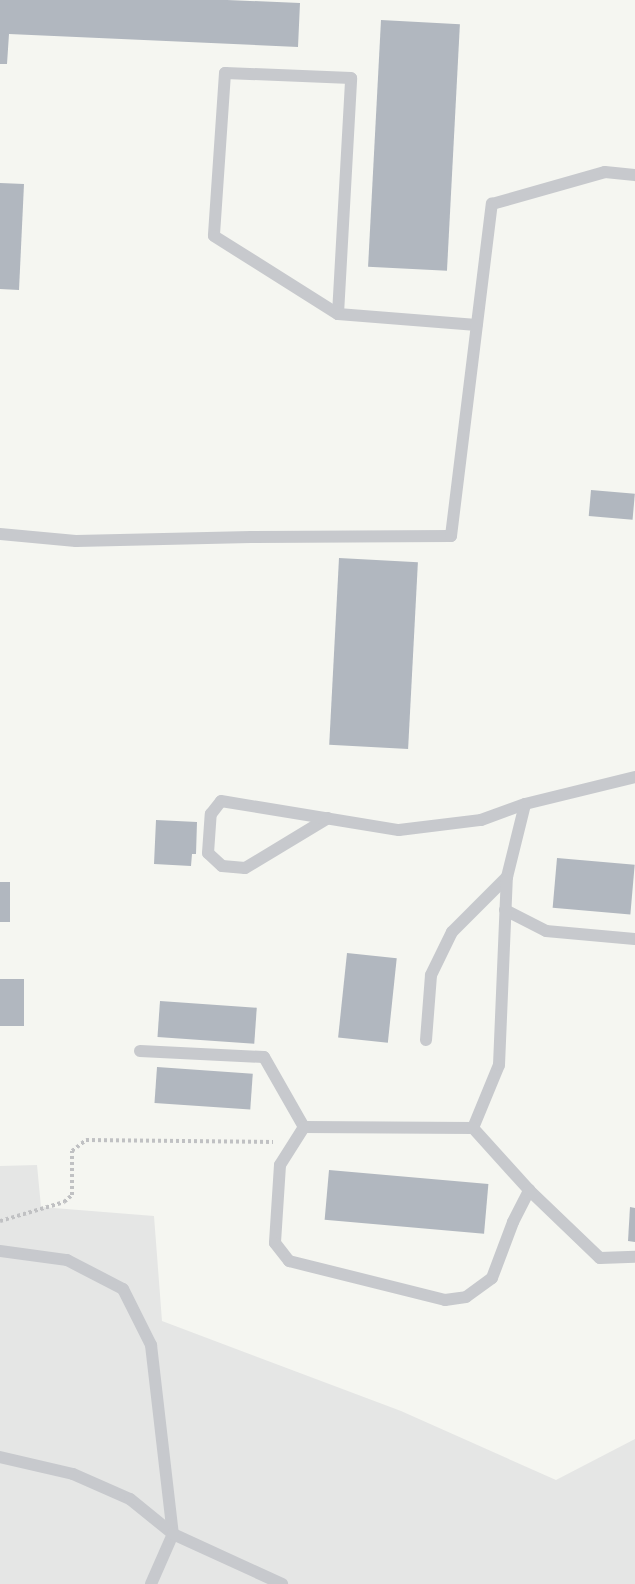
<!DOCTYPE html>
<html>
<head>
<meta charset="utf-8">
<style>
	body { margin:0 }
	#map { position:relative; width:635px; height:1584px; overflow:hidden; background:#f5f6f1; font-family:Lato,sans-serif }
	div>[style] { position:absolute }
	.built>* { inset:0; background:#e5e6e5 }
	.building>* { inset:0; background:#b1b7bf; transform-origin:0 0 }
	.path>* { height:4px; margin-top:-2px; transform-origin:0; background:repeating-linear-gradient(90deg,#c0c1c3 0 3px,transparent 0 6px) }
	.lane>* { height:12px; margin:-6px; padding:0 6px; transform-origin:6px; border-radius:6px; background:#c7c9cd }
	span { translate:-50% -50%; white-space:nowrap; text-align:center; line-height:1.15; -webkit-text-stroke:6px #fff; paint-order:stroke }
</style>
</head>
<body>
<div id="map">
	<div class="built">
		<i style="clip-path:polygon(37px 1165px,41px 1207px,154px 1216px,162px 1321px,401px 1411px,556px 1480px,635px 1439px,635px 1584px,0 1584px,0 1166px)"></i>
	</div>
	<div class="building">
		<i style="clip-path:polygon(0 0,227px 0,300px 3px,298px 47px,9px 34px,7px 64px,0 64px)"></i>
		<i style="left:381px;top:20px;width:79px;height:247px;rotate:3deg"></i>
		<i style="clip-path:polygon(0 183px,24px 184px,19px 290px,0 289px)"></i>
		<i style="left:591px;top:490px;width:44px;height:26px;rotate:5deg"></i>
		<i style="left:339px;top:558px;width:79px;height:187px;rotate:3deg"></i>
		<i style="clip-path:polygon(156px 820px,197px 822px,196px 854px,192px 854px,191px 866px,154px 864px)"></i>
		<i style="left:557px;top:858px;width:78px;height:50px;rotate:5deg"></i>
		<i style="left:0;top:882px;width:10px;height:40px"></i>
		<i style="left:347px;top:953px;width:50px;height:85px;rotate:6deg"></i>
		<i style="left:0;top:979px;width:24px;height:47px"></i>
		<i style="left:160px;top:1001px;width:97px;height:36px;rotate:4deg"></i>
		<i style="left:157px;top:1067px;width:96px;height:36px;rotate:4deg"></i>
		<i style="left:329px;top:1170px;width:160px;height:50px;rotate:5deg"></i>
		<i style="clip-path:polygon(630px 1207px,635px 1208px,635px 1242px,628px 1241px)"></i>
	</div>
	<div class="path">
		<i style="left:0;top:1221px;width:67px;rotate:-16.5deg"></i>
		<i style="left:64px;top:1202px;width:11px;rotate:-41deg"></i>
		<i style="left:72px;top:1195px;width:44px;rotate:-90deg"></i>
		<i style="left:72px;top:1151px;width:18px;rotate:-38deg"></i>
		<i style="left:86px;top:1140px;width:187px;rotate:0.6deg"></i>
	</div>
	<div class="lane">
		<i style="left:338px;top:314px;width:236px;rotate:-86.8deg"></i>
		<i style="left:351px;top:78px;width:126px;rotate:-177.7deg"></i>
		<i style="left:225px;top:73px;width:163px;rotate:93.9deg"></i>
		<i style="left:214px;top:236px;width:146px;rotate:32.2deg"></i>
		<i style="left:338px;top:314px;width:139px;rotate:4.5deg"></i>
		<i style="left:0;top:534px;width:76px;rotate:5.3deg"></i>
		<i style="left:76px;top:541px;width:175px;rotate:-1.3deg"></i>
		<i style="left:251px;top:537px;width:200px;rotate:-0.3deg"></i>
		<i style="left:451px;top:536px;width:335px;rotate:-83deg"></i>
		<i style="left:492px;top:204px;width:117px;rotate:-15.8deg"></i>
		<i style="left:605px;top:172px;width:30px;rotate:6deg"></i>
		<i style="left:328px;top:818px;width:97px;rotate:148.9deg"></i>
		<i style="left:245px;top:868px;width:23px;rotate:-175deg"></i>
		<i style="left:222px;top:866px;width:19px;rotate:-137deg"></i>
		<i style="left:208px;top:853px;width:39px;rotate:-86deg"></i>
		<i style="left:211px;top:814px;width:16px;rotate:-52deg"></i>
		<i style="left:221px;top:801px;width:180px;rotate:9.3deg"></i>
		<i style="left:399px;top:830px;width:83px;rotate:-7deg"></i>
		<i style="left:481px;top:820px;width:47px;rotate:-20deg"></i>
		<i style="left:525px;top:804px;width:113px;rotate:-13.8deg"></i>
		<i style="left:505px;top:910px;width:46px;rotate:27.1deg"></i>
		<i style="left:546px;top:931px;width:89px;rotate:5.1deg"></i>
		<i style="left:426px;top:1040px;width:65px;rotate:-85.6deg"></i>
		<i style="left:431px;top:975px;width:48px;rotate:-64deg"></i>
		<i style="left:452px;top:932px;width:78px;rotate:-45deg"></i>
		<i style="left:140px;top:1051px;width:124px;rotate:2.8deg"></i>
		<i style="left:264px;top:1057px;width:81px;rotate:60.3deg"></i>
		<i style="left:304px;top:1127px;width:169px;rotate:0.3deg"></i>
		<i style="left:473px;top:1128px;width:68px;rotate:-67.6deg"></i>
		<i style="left:499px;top:1065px;width:188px;rotate:-87.6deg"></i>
		<i style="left:507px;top:877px;width:75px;rotate:-76.1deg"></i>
		<i style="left:304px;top:1127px;width:45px;rotate:122.3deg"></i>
		<i style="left:280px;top:1165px;width:78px;rotate:93.7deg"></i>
		<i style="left:275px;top:1243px;width:23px;rotate:52deg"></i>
		<i style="left:289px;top:1261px;width:161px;rotate:14deg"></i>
		<i style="left:445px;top:1300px;width:21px;rotate:-8deg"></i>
		<i style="left:466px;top:1297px;width:32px;rotate:-36deg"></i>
		<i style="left:492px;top:1278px;width:60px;rotate:-69.4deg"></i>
		<i style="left:513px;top:1222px;width:36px;rotate:-63deg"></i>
		<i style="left:473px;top:1128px;width:84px;rotate:47.9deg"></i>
		<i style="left:529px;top:1190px;width:98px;rotate:43.8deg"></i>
		<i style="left:600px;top:1258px;width:35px;rotate:-2deg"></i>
		<i style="left:0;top:1251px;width:68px;rotate:7.7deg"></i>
		<i style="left:67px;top:1260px;width:63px;rotate:27.4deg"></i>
		<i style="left:123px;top:1289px;width:63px;rotate:63.4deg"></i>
		<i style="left:151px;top:1345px;width:190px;rotate:83.4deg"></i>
		<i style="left:0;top:1457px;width:75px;rotate:13.1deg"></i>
		<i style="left:73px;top:1474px;width:62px;rotate:23.7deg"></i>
		<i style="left:130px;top:1499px;width:55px;rotate:39.1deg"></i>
		<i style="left:151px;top:1584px;width:55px;rotate:-66.3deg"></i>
		<i style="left:173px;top:1534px;width:120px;rotate:24.6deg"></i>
	</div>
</div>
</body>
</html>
